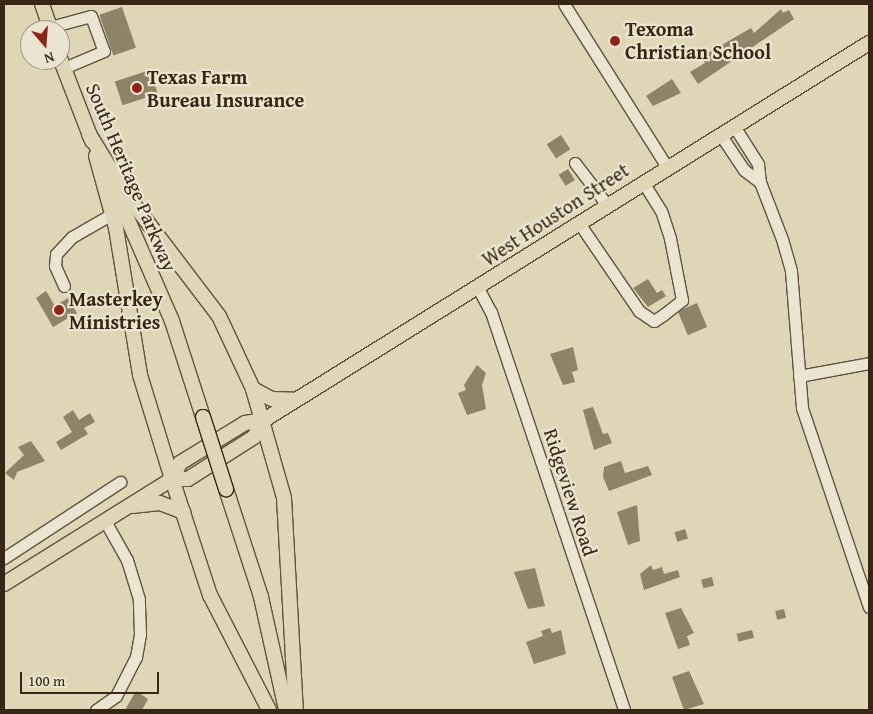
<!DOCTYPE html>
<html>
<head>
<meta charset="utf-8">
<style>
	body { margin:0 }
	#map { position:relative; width:873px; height:714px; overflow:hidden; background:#ded6b7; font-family:"Gentium Book Plus",serif }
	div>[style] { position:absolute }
	.building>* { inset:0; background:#8e8268; transform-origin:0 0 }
	.roads { filter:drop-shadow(1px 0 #61523c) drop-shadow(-1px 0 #61523c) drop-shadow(0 1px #61523c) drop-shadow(0 -1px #61523c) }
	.minor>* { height:11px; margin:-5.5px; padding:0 5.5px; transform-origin:5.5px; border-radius:5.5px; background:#eae4d0 }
	.major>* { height:14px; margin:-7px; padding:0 7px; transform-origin:7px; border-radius:7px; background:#ded6b7 }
	.bridges { filter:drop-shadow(1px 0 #372613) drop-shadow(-1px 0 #372613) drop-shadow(0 1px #372613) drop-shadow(0 -1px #372613) }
	.major-bridge>* { height:14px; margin:-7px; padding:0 7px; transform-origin:7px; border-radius:7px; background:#ded6b7 }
	.dots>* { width:14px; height:14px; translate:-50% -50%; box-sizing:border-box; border:2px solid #eae4d0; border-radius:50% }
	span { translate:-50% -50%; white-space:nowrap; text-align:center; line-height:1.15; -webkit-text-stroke:4.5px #eae4d0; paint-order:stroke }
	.poi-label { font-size:20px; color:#372613; font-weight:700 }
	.left { translate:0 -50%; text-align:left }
	.street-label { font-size:20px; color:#372613 }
	.frame { position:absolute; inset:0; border:5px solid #372613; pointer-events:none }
	.north { position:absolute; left:20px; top:20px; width:50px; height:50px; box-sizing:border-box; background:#eae4d0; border:1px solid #a29884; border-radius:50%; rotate:162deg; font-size:14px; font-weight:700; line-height:20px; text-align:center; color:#372613 }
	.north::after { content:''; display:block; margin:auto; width:18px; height:22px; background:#8f2418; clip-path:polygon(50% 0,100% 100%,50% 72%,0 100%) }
	.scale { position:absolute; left:20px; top:672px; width:139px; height:22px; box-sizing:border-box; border:2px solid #372613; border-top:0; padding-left:6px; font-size:15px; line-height:18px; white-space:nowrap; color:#372613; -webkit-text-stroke:4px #eae4d0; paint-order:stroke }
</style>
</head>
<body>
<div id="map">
	<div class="building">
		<i style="left:122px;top:7px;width:43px;height:24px;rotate:71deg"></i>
		<i style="clip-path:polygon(781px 9px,783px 13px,789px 10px,794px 19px,698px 84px,690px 72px,705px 63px,701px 57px,751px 28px,754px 33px)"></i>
		<i style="left:150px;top:70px;width:25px;height:37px;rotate:72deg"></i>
		<i style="clip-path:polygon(672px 79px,681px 93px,653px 106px,646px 96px)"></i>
		<i style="left:561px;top:135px;width:17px;height:17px;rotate:57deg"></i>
		<i style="left:568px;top:169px;width:13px;height:11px;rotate:58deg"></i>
		<i style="clip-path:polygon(648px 279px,657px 293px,662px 290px,666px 296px,648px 307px,633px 288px)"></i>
		<i style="clip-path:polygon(46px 291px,55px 306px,68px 298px,77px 313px,53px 327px,36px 298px)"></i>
		<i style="left:697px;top:303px;width:26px;height:21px;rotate:67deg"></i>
		<i style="clip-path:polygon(573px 347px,578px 370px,572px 372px,575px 382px,563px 385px,550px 354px)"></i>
		<i style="clip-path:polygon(477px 365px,486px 373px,482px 385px,486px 409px,467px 415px,458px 393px,466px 390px,464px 385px)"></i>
		<i style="clip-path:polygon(593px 407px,603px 434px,608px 433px,612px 443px,594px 450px,583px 410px)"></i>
		<i style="clip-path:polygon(73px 410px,79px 420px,90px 413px,95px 422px,84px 428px,88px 434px,61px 450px,56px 442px,72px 432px,63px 417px)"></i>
		<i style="clip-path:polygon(31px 441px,45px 461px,17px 472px,14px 480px,5px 473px,24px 455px,18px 447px)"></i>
		<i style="clip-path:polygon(621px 461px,625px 473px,648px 466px,652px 475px,609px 491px,603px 477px,604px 467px)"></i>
		<i style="clip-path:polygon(637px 505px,640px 541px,628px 545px,617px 512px)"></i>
		<i style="left:685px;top:529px;width:10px;height:11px;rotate:73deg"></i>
		<i style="clip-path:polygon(651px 565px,653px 570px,662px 567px,664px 574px,678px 570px,680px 577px,644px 590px,640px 574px)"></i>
		<i style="clip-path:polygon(535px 568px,545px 606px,528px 609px,514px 572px)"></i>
		<i style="left:712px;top:577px;width:9px;height:11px;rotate:77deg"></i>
		<i style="clip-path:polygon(681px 608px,694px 633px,687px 636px,690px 645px,678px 649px,665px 613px)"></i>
		<i style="left:784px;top:609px;width:9px;height:9px;rotate:77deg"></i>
		<i style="clip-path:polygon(550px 628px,552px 633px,561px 630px,566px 654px,534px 664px,526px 642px,543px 636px,541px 631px)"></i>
		<i style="left:752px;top:630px;width:8px;height:16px;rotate:76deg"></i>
		<i style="clip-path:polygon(689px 671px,704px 704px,684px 710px,672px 677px)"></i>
		<i style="clip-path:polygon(136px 691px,148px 699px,142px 710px,125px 710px)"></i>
	</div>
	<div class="roads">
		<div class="minor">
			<i style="left:564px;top:4px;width:193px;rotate:57.7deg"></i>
			<i style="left:50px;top:27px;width:42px;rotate:-15deg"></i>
			<i style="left:91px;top:16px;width:37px;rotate:70deg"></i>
			<i style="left:104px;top:51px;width:43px;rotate:157deg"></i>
			<i style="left:734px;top:126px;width:45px;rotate:57.7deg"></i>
			<i style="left:758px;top:164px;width:18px;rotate:84deg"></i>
			<i style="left:760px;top:182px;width:61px;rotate:68.9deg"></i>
			<i style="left:782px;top:239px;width:33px;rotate:74deg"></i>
			<i style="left:791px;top:271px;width:137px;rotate:85.4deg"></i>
			<i style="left:802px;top:408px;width:210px;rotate:71.4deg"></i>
			<i style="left:720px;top:134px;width:43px;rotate:56.3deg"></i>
			<i style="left:744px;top:170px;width:20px;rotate:37deg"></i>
			<i style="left:575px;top:163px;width:53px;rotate:52.7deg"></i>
			<i style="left:579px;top:223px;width:107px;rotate:55.7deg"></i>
			<i style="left:639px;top:311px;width:18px;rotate:34deg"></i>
			<i style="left:654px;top:321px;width:11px;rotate:-34deg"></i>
			<i style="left:663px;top:315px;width:24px;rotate:-38deg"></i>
			<i style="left:682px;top:300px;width:63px;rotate:-101deg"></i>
			<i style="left:670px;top:238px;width:28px;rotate:-108deg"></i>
			<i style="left:661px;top:211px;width:34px;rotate:-122deg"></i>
			<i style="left:64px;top:286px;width:22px;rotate:-114deg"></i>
			<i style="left:55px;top:266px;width:12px;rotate:-85deg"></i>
			<i style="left:56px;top:254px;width:23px;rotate:-47deg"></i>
			<i style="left:72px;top:237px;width:54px;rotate:-29.9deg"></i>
			<i style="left:478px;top:288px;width:27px;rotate:62deg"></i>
			<i style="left:491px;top:312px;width:420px;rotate:71.5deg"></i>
			<i style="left:799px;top:376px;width:71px;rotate:-10.5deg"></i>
			<i style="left:4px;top:558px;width:139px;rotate:-33.2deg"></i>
			<i style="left:96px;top:710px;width:24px;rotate:-35deg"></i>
			<i style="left:116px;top:696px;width:44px;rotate:-62.9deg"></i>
			<i style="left:136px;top:657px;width:23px;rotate:-80deg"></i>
			<i style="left:140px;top:634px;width:35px;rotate:-92deg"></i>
			<i style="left:139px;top:599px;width:41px;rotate:-107.1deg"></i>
			<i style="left:127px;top:560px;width:45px;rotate:-119.4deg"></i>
		</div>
		<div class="major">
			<i style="left:42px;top:4px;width:28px;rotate:71deg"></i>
			<i style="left:60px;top:58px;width:89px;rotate:68.9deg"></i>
			<i style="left:89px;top:134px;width:70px;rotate:58.3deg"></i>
			<i style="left:126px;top:194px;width:153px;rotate:52.7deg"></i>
			<i style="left:219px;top:316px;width:81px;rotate:65deg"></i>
			<i style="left:253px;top:389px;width:113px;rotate:74.1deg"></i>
			<i style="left:284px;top:498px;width:212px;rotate:86.8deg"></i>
			<i style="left:96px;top:156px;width:75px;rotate:74.5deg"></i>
			<i style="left:116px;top:228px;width:149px;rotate:80.7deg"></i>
			<i style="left:140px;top:375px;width:109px;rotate:72.9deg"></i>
			<i style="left:172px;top:479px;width:122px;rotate:71.9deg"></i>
			<i style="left:210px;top:595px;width:129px;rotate:62.8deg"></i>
			<i style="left:114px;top:188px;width:145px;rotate:66.4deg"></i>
			<i style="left:172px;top:321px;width:101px;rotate:72.1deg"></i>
			<i style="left:253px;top:389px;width:21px;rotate:28deg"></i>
			<i style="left:272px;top:399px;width:24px;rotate:2deg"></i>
			<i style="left:172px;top:479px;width:16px"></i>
			<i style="left:188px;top:479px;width:78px;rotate:-32.5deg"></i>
			<i style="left:254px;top:437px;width:20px;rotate:-60deg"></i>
			<i style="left:226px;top:489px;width:114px;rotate:72deg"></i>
			<i style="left:261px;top:597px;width:116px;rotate:77.5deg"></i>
			<i style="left:132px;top:506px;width:28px;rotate:-6deg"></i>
			<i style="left:160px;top:503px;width:25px;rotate:21deg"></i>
			<i style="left:4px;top:584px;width:198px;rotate:-32deg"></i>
			<i style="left:172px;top:479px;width:18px;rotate:-63deg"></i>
			<i style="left:180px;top:463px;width:76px;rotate:-31.6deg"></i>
			<i style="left:245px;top:423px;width:19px;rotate:-9deg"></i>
			<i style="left:264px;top:420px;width:713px;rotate:-31.93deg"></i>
		</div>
	</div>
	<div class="bridges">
		<div class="major-bridge">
			<i style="left:203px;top:417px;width:76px;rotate:72.3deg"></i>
		</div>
	</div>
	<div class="dots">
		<i style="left:615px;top:41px;background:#8f2418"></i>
		<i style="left:137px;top:88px;background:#8f2418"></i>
		<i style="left:59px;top:310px;background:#8f2418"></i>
	</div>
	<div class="poi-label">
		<span class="left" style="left:625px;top:40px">Texoma<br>Christian School</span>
		<span class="left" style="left:147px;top:88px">Texas Farm<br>Bureau Insurance</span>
		<span class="left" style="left:69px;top:310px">Masterkey<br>Ministries</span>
	</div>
	<div class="street-label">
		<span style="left:132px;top:177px;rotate:67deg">South Heritage Parkway</span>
		<span style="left:555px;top:214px;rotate:-33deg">West Houston Street</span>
		<span style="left:571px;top:492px;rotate:72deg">Ridgeview Road</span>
	</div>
	<div class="frame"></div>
	<div class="north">N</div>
	<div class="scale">100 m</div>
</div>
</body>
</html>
